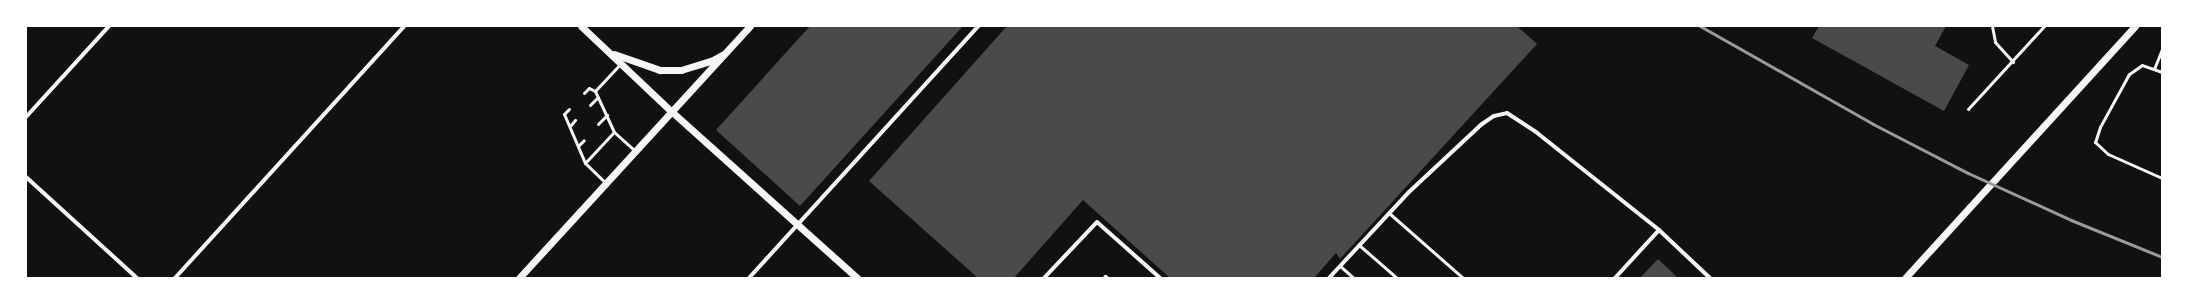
<!DOCTYPE html>
<html>
<head>
<meta charset="utf-8">
<style>
	body { margin:0 }
	#map { position:relative; width:2188px; height:304px; overflow:hidden; background:#111; font-family:Roboto,sans-serif }
	div>[style] { position:absolute }
	.building>* { inset:0; background:#4a4a4a }
	.service>* { height:3px; margin:-1.5px; padding:0 1.5px; transform-origin:1.5px; border-radius:1.5px; background:#f5f5f5 }
	.minor>* { height:4px; margin:-2px; padding:0 2px; transform-origin:2px; border-radius:2px; background:#f5f5f5 }
	.tertiary>* { height:7px; margin:-3.5px; padding:0 3.5px; transform-origin:3.5px; border-radius:3.5px; background:#f5f5f5 }
	.rail>* { height:3px; margin:-1.5px; padding:0 1.5px; transform-origin:1.5px; border-radius:1.5px; background:#9a9a9a }
	span { translate:-50% -50%; white-space:nowrap; text-align:center; line-height:1.15; -webkit-text-stroke:3.5px #fff; paint-order:stroke }
	.frame { position:absolute; inset:0; border:27px solid #fff; pointer-events:none }
</style>
</head>
<body>
<div id="map">
	<div class="building">
		<i style="clip-path:polygon(810px 26px,963px 26px,800px 206px,716px 130px)"></i>
		<i style="clip-path:polygon(1007px 26px,1517px 26px,1537px 44px,1340px 259px,1336px 253px,1314px 278px,1170px 278px,1083px 200px,1014px 278px,978px 278px,869px 181px)"></i>
		<i style="clip-path:polygon(1819px 26px,1946px 26px,1935px 46px,1969px 65px,1944px 111px,1812px 38px)"></i>
		<i style="clip-path:polygon(1658px 259px,1678px 278px,1640px 278px)"></i>
	</div>
	<div class="service">
		<i style="left:1992px;top:26px;width:16px;rotate:79deg"></i>
		<i style="left:1995px;top:42px;width:27px;rotate:48deg"></i>
		<i style="left:2154px;top:69px;width:22px;rotate:-68deg"></i>
		<i style="left:2162px;top:72px;width:21px;rotate:-161deg"></i>
		<i style="left:2142px;top:65px;width:16px;rotate:145deg"></i>
		<i style="left:2129px;top:74px;width:60px;rotate:118.7deg"></i>
		<i style="left:2100px;top:127px;width:16px;rotate:108deg"></i>
		<i style="left:2095px;top:142px;width:18px;rotate:43deg"></i>
		<i style="left:2108px;top:154px;width:59px;rotate:24deg"></i>
		<i style="left:584px;top:93px;width:7px;rotate:-45deg"></i>
		<i style="left:589px;top:88px;width:7px;rotate:27deg"></i>
		<i style="left:595px;top:91px;width:37px;rotate:-47deg"></i>
		<i style="left:590px;top:105px;width:11px;rotate:-45deg"></i>
		<i style="left:569px;top:109px;width:7px;rotate:135deg"></i>
		<i style="left:564px;top:114px;width:53px;rotate:66.8deg"></i>
		<i style="left:585px;top:163px;width:29px;rotate:44deg"></i>
		<i style="left:1968px;top:109px;width:113px;rotate:-47.5deg"></i>
		<i style="left:598px;top:124px;width:13px;rotate:-45deg"></i>
		<i style="left:570px;top:126px;width:8px;rotate:-50deg"></i>
		<i style="left:614px;top:132px;width:28px;rotate:42deg"></i>
		<i style="left:578px;top:146px;width:8px;rotate:-45deg"></i>
		<i style="left:585px;top:163px;width:42px;rotate:-46.9deg"></i>
		<i style="left:614px;top:132px;width:45px;rotate:-114.9deg"></i>
		<i style="left:1389px;top:213px;width:98px;rotate:41.3deg"></i>
		<i style="left:1359px;top:245px;width:50px;rotate:41deg"></i>
		<i style="left:1340px;top:266px;width:18px;rotate:41deg"></i>
		<i style="left:1103px;top:278px;width:3px;rotate:-45deg"></i>
		<i style="left:1105px;top:276px;width:4px;rotate:34deg"></i>
	</div>
	<div class="minor">
		<i style="left:26px;top:117px;width:123px;rotate:-47.6deg"></i>
		<i style="left:26px;top:177px;width:150px;rotate:42.3deg"></i>
		<i style="left:175px;top:278px;width:341px;rotate:-47.7deg"></i>
		<i style="left:749px;top:278px;width:341px;rotate:-47.7deg"></i>
		<i style="left:1044px;top:278px;width:77px;rotate:-46.6deg"></i>
		<i style="left:1097px;top:222px;width:84px;rotate:41.6deg"></i>
		<i style="left:1329px;top:278px;width:117px;rotate:-47.1deg"></i>
		<i style="left:1409px;top:192px;width:100px;rotate:-43deg"></i>
		<i style="left:1482px;top:124px;width:14px;rotate:-34deg"></i>
		<i style="left:1494px;top:116px;width:13px;rotate:-13deg"></i>
		<i style="left:1507px;top:113px;width:35px;rotate:33deg"></i>
		<i style="left:1536px;top:132px;width:157px;rotate:38.5deg"></i>
		<i style="left:1659px;top:230px;width:70px;rotate:43.3deg"></i>
		<i style="left:1615px;top:278px;width:65px;rotate:-47.5deg"></i>
	</div>
	<div class="tertiary">
		<i style="left:581px;top:26px;width:124px;rotate:43.4deg"></i>
		<i style="left:671px;top:111px;width:250px;rotate:41.9deg"></i>
		<i style="left:614px;top:54px;width:49px;rotate:19.2deg"></i>
		<i style="left:660px;top:70px;width:21px"></i>
		<i style="left:681px;top:70px;width:31px;rotate:-17deg"></i>
		<i style="left:711px;top:61px;width:13px;rotate:-29deg"></i>
		<i style="left:519px;top:278px;width:342px;rotate:-47.5deg"></i>
		<i style="left:1905px;top:278px;width:341px;rotate:-47.6deg"></i>
	</div>
	<div class="rail">
		<i style="left:1700px;top:26px;width:199px;rotate:29.5deg"></i>
		<i style="left:1873px;top:124px;width:107px;rotate:27.3deg"></i>
		<i style="left:1968px;top:173px;width:113px;rotate:24.5deg"></i>
		<i style="left:2071px;top:220px;width:98px;rotate:22.1deg"></i>
	</div>
	<div class="frame"></div>
</div>
</body>
</html>
